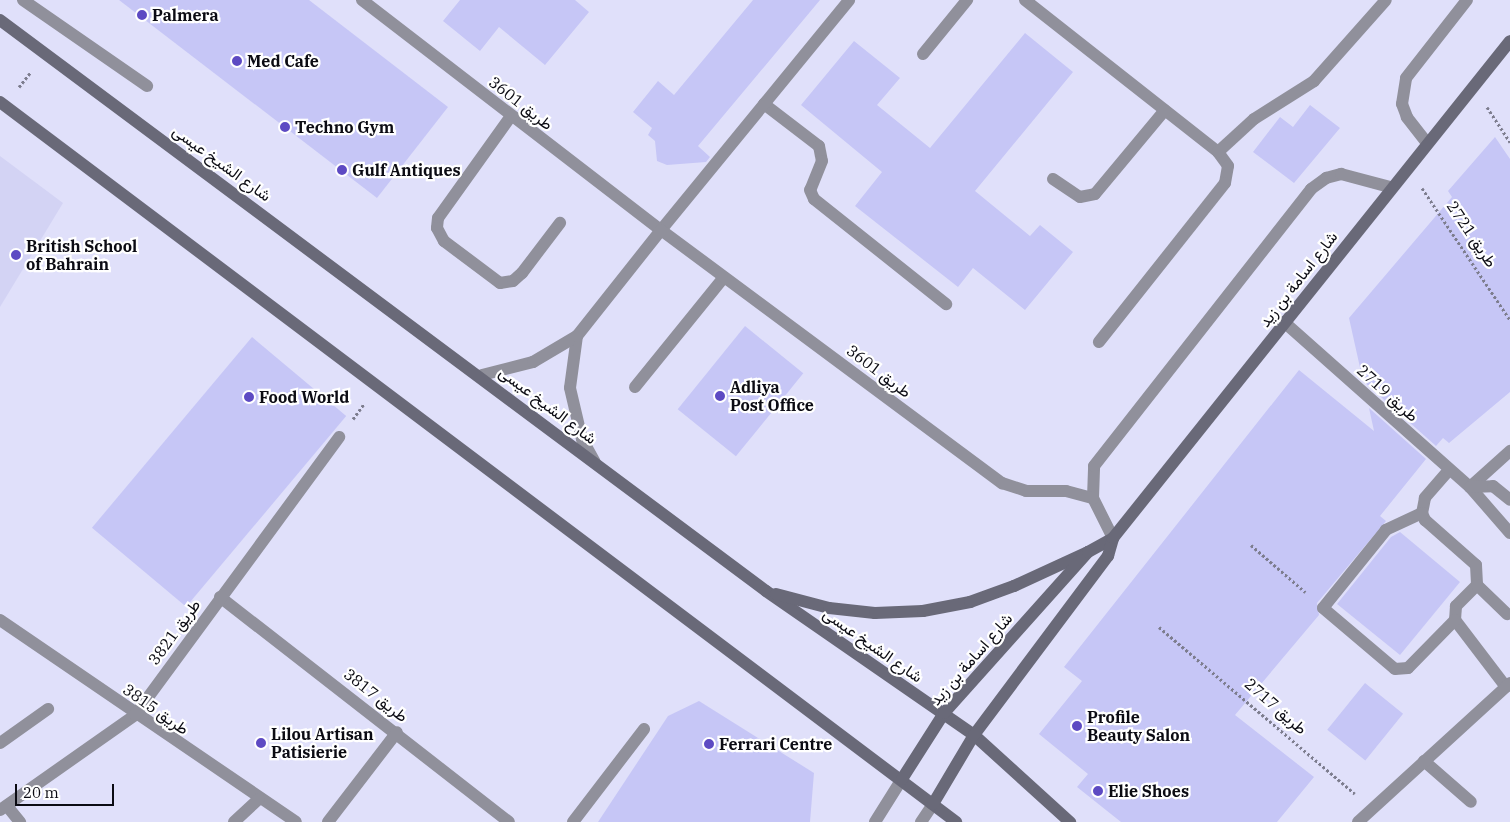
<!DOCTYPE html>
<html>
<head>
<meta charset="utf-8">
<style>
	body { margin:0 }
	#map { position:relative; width:1510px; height:822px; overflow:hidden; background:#e0e0fa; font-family:"IBM Plex Serif",Vazirmatn,serif }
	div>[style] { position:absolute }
	.built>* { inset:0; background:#d3d3f4 }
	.building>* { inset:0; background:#c6c6f6; transform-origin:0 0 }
	.path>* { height:3px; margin-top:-1.5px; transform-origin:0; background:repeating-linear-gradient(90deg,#7d7d8e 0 2.5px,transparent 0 5px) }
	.service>* { height:12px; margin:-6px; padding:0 6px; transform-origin:6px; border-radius:6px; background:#90909b }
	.pedestrian>* { height:12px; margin:-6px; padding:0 6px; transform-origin:6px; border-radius:6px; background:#90909b }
	.minor>* { height:12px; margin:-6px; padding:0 6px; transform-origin:6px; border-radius:6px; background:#90909b }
	.tertiary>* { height:12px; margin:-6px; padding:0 6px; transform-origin:6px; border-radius:6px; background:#90909b }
	.secondary>* { height:12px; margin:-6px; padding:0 6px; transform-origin:6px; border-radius:6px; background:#696978 }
	.dots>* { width:14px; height:14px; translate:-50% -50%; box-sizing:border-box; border:2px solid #fff; border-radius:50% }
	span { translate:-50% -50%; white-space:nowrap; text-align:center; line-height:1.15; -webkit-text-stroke:4.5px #fff; paint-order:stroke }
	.poi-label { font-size:16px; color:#0b0b13; font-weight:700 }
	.left { translate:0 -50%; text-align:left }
	.street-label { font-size:16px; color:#0b0b13 }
	.scale { position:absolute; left:15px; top:784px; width:99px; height:22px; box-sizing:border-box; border:2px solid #0b0b13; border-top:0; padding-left:6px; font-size:15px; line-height:18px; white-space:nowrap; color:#0b0b13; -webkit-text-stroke:4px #fff; paint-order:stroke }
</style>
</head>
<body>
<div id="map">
	<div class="built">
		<i style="clip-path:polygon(0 156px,63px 203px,0 307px)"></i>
	</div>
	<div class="building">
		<i style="clip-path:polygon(119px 0,309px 0,448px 107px,377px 198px)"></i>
		<i style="clip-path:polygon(460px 0,575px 0,589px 12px,545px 65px,499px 27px,480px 51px,443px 21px)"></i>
		<i style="clip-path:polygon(753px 0,820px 0,698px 146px,710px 157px,706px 162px,667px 165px,657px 161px,655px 141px,648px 135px,652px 128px,633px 112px,658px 81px,674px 95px)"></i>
		<i style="clip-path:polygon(1025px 33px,1073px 72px,975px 191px,1030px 236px,1040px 225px,1073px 252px,1025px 310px,973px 268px,958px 287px,855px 206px,882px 172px,801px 105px,854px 41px,900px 78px,877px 105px,930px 148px)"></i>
		<i style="clip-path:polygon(1310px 105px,1340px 128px,1294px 183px,1253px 152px,1280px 117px,1293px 127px)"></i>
		<i style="clip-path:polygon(1495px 137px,1510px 159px,1510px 392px,1449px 443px,1443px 438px,1436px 446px,1363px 381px,1349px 318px,1452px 197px,1448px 191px)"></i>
		<i style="left:745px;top:326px;width:75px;height:107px;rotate:39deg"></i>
		<i style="left:252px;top:337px;width:123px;height:249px;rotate:40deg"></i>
		<i style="clip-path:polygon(1299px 370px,1374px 431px,1369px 408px,1426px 459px,1380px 516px,1386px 521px,1317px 603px,1319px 615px,1235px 715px,1314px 777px,1277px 822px,1121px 822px,1077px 787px,1088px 774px,1039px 734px,1082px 681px,1064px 667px)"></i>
		<i style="clip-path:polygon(1400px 532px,1460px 582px,1400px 655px,1337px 604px,1391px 537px)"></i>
		<i style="left:1365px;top:683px;width:49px;height:60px;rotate:39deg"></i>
		<i style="clip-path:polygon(699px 701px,814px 773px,810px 822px,598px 822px,668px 716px)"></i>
	</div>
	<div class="path">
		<i style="left:19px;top:87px;width:18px;rotate:-52deg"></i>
		<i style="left:1487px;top:107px;width:42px;rotate:56.7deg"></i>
		<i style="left:1422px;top:188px;width:159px;rotate:56.3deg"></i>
		<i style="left:353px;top:419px;width:19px;rotate:-54deg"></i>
		<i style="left:1251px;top:545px;width:72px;rotate:41deg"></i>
		<i style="left:1159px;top:627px;width:257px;rotate:40.4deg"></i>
	</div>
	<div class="service">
		<i style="left:1025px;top:0;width:246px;rotate:38.2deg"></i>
		<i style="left:1218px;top:152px;width:17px;rotate:54deg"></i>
		<i style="left:1228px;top:166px;width:17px;rotate:100deg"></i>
		<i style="left:1225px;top:183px;width:203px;rotate:128.4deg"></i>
		<i style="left:923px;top:54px;width:70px;rotate:-50.8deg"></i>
		<i style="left:764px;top:104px;width:69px;rotate:37.4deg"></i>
		<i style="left:819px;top:146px;width:15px;rotate:79deg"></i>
		<i style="left:822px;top:161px;width:31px;rotate:112deg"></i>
		<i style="left:810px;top:190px;width:10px;rotate:66deg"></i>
		<i style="left:814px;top:199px;width:169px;rotate:38.5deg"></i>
		<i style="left:511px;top:116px;width:125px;rotate:125.6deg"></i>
		<i style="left:438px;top:218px;width:10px;rotate:96deg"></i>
		<i style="left:437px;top:228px;width:15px;rotate:62deg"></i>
		<i style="left:444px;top:241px;width:70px;rotate:36.9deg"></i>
		<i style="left:500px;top:283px;width:13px;rotate:-9deg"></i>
		<i style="left:513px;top:281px;width:12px;rotate:-42deg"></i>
		<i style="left:522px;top:273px;width:63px;rotate:-52.8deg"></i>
		<i style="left:1427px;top:143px;width:33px;rotate:-128deg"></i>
		<i style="left:1407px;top:117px;width:14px;rotate:-111deg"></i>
		<i style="left:1402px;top:104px;width:26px;rotate:-81deg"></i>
		<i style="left:1406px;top:78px;width:99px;rotate:-52deg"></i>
		<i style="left:1218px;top:152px;width:49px;rotate:-42.5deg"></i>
		<i style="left:1254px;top:119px;width:71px;rotate:-32.3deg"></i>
		<i style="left:1314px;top:81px;width:108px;rotate:-48.4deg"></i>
		<i style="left:1053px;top:179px;width:32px;rotate:34deg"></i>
		<i style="left:1080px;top:197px;width:15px;rotate:-11deg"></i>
		<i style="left:1095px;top:194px;width:109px;rotate:-50.2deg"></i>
		<i style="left:661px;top:230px;width:297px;rotate:-50.7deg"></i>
		<i style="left:635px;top:387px;width:141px;rotate:-51deg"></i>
		<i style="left:1449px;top:470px;width:37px;rotate:131deg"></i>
		<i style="left:1425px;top:498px;width:15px;rotate:101deg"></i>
		<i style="left:1422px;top:513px;width:8px;rotate:67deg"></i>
		<i style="left:1425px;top:520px;width:68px;rotate:41.4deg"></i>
		<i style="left:1476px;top:565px;width:20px;rotate:87deg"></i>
		<i style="left:1477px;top:585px;width:30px;rotate:135deg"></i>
		<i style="left:1456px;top:606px;width:14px;rotate:94deg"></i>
		<i style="left:1455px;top:620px;width:84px;rotate:52.7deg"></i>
		<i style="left:1422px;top:513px;width:40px;rotate:155deg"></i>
		<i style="left:1386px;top:530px;width:100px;rotate:128.9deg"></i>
		<i style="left:1323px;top:608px;width:94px;rotate:40.3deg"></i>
		<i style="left:1395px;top:669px;width:13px;rotate:-4deg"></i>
		<i style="left:1408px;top:668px;width:67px;rotate:-45.6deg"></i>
		<i style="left:1113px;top:538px;width:45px;rotate:-116.6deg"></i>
		<i style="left:1093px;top:498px;width:32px;rotate:-88deg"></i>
		<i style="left:1094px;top:466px;width:352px;rotate:-51.9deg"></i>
		<i style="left:1311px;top:189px;width:19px;rotate:-36deg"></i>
		<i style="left:1326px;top:178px;width:16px;rotate:-15deg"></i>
		<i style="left:1341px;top:174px;width:51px;rotate:14.9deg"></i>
		<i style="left:1477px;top:585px;width:42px;rotate:44deg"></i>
		<i style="left:0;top:743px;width:59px;rotate:-35.3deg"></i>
		<i style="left:1424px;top:761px;width:62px;rotate:41.1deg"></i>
		<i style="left:573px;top:822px;width:117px;rotate:-52.6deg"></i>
	</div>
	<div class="pedestrian">
		<i style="left:23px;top:0;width:151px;rotate:34.7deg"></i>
	</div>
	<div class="minor">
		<i style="left:362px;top:0;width:377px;rotate:37.6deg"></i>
		<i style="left:661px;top:230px;width:425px;rotate:36.6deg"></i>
		<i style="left:1002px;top:483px;width:25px;rotate:18deg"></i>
		<i style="left:1026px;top:491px;width:40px"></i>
		<i style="left:1066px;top:491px;width:28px;rotate:15deg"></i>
		<i style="left:1284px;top:322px;width:249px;rotate:41.6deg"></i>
		<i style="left:1470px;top:487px;width:61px;rotate:49deg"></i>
		<i style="left:577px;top:336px;width:52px;rotate:97.7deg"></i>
		<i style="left:570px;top:388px;width:52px;rotate:76.8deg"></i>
		<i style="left:582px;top:439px;width:26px;rotate:61deg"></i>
		<i style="left:482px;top:375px;width:53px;rotate:-14.3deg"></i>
		<i style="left:533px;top:362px;width:51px;rotate:-30.6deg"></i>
		<i style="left:577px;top:336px;width:135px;rotate:-51.6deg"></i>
		<i style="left:1470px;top:487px;width:54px;rotate:-42deg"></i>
		<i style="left:1470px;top:487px;width:23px;rotate:-2deg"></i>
		<i style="left:1493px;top:486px;width:22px;rotate:39deg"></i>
		<i style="left:220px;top:597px;width:366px;rotate:37.9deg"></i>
		<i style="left:0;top:620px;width:358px;rotate:34.3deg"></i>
		<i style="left:7px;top:806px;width:21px;rotate:51deg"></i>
		<i style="left:0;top:810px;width:165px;rotate:-35.1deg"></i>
		<i style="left:135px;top:715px;width:345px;rotate:-53.7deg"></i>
		<i style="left:234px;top:822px;width:34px;rotate:-43deg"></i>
		<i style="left:328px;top:822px;width:113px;rotate:-52.5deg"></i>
		<i style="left:1358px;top:822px;width:206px;rotate:-42.4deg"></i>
	</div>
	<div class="tertiary">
		<i style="left:875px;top:822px;width:51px;rotate:-57.9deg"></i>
		<i style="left:921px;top:822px;width:22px;rotate:-56deg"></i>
	</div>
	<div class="secondary">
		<i style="left:0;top:20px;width:955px;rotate:36.7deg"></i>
		<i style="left:766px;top:591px;width:253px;rotate:34.7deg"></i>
		<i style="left:974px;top:735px;width:130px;rotate:42.2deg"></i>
		<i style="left:0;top:102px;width:1197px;rotate:36.98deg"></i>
		<i style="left:776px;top:594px;width:55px;rotate:14.8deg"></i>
		<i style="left:829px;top:608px;width:46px;rotate:6.2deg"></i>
		<i style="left:875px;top:613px;width:48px;rotate:-2.4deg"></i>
		<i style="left:923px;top:611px;width:48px;rotate:-10.8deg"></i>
		<i style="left:970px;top:602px;width:47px;rotate:-20deg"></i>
		<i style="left:1014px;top:586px;width:81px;rotate:-24.7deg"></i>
		<i style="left:902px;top:779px;width:78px;rotate:-57.5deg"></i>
		<i style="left:944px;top:713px;width:216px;rotate:-48.2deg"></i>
		<i style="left:1088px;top:552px;width:29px;rotate:-29deg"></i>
		<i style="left:933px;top:804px;width:80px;rotate:-59.3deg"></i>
		<i style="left:974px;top:735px;width:224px;rotate:-53.2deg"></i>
		<i style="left:1108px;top:556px;width:19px;rotate:-74deg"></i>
		<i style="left:1113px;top:538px;width:636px;rotate:-51.38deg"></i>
	</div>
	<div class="dots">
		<i style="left:142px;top:15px;background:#5d4ac3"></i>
		<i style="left:237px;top:61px;background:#5d4ac3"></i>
		<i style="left:285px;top:127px;background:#5d4ac3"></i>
		<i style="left:342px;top:170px;background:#5d4ac3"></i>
		<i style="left:16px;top:255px;background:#5d4ac3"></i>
		<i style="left:720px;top:396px;background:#5d4ac3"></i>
		<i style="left:249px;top:397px;background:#5d4ac3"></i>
		<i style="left:1077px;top:726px;background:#5d4ac3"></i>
		<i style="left:261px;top:743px;background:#5d4ac3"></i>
		<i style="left:709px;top:744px;background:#5d4ac3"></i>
		<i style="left:1098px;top:791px;background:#5d4ac3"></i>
	</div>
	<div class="poi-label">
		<span class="left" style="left:152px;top:15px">Palmera</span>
		<span class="left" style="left:247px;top:61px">Med Cafe</span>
		<span class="left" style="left:295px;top:127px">Techno Gym</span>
		<span class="left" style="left:352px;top:170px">Gulf Antiques</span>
		<span class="left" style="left:26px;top:255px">British School<br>of Bahrain</span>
		<span class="left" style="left:730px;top:396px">Adliya<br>Post Office</span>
		<span class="left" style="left:259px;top:397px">Food World</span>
		<span class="left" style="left:1087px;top:726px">Profile<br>Beauty Salon</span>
		<span class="left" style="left:271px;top:743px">Lilou Artisan<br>Patisierie</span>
		<span class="left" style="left:719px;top:744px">Ferrari Centre</span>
		<span class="left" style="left:1108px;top:791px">Elie Shoes</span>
	</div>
	<div class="street-label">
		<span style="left:521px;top:103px;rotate:38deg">طريق 3601</span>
		<span style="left:222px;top:163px;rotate:36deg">شارع الشيخ عيسى</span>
		<span style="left:1472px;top:234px;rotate:56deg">طريق 2721</span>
		<span style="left:1298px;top:279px;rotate:-52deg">شارع اسامة بن زيد</span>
		<span style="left:879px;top:371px;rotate:37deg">طريق 3601</span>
		<span style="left:1388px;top:393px;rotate:42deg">طريق 2719</span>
		<span style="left:548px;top:405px;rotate:37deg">شارع الشيخ عيسى</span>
		<span style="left:174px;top:632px;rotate:-54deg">طريق 3821</span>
		<span style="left:873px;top:645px;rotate:35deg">شارع الشيخ عيسى</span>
		<span style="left:971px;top:659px;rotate:-49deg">شارع اسامة بن زيد</span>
		<span style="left:376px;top:695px;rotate:38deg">طريق 3817</span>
		<span style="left:1276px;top:706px;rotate:41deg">طريق 2717</span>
		<span style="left:156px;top:709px;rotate:35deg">طريق 3815</span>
	</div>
	<div class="scale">20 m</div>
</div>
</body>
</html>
